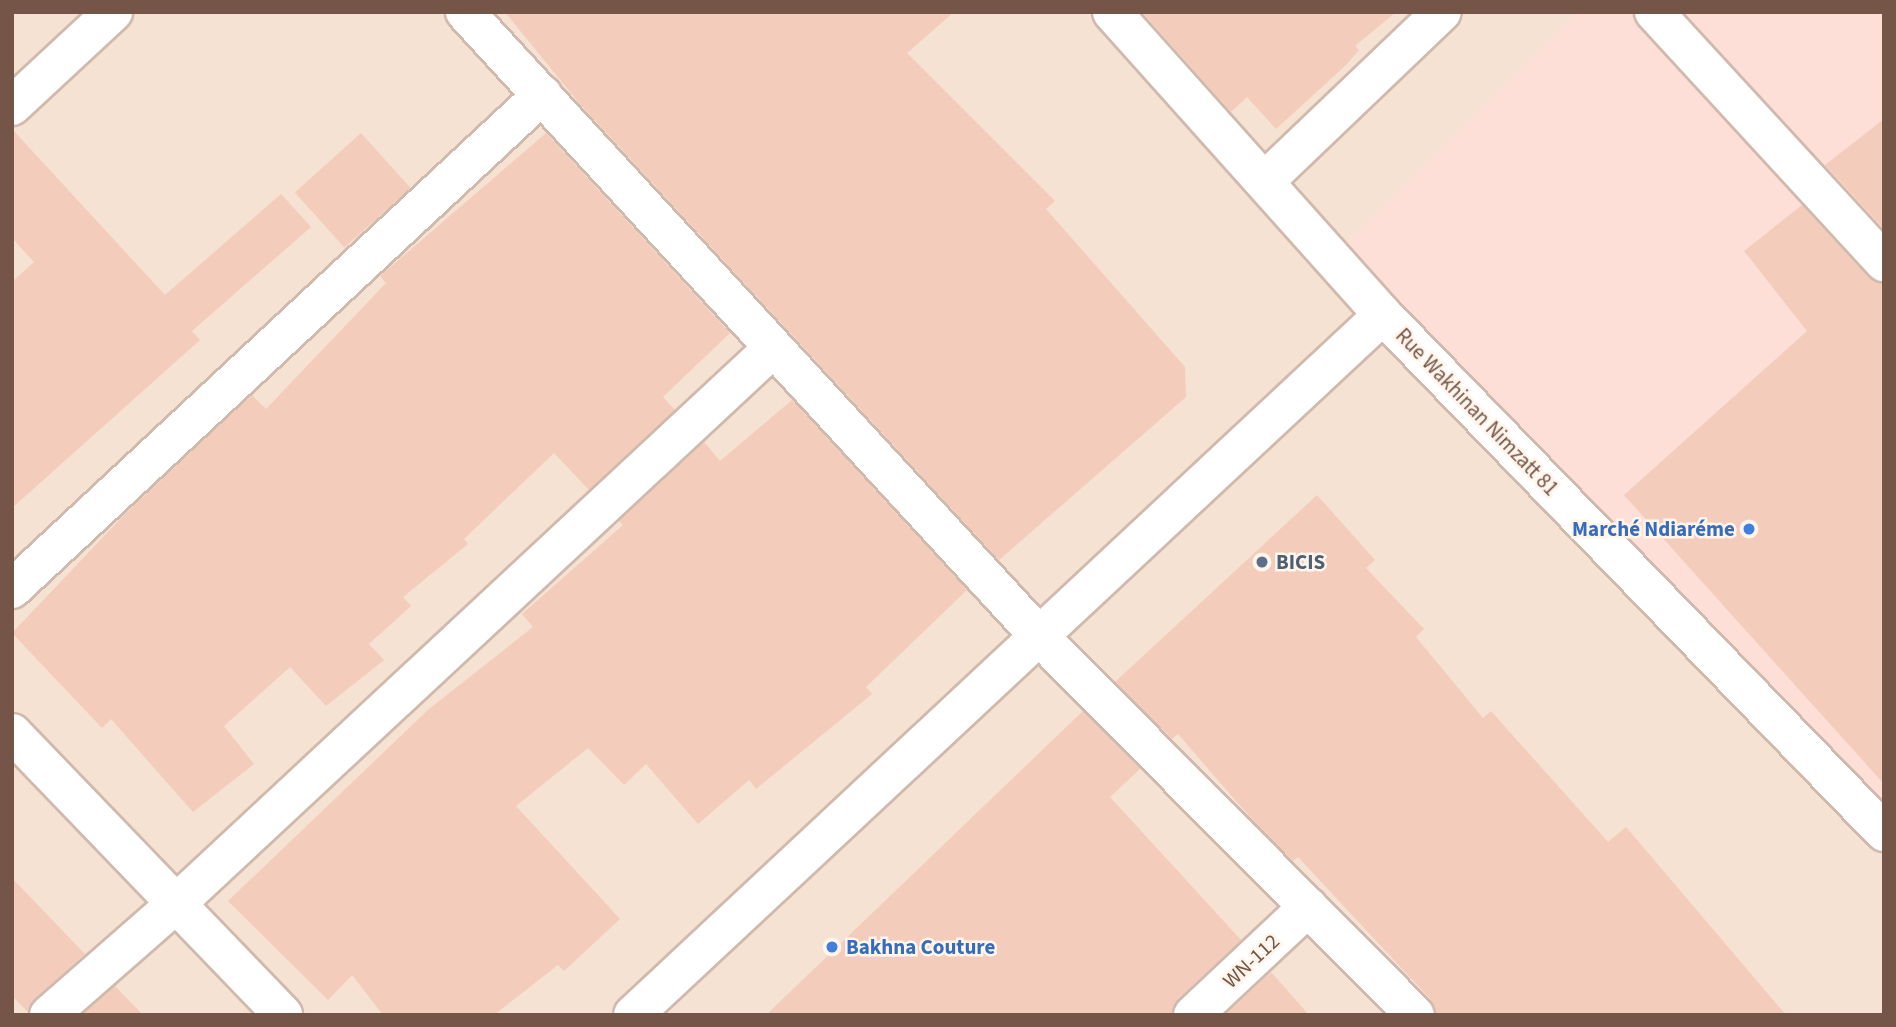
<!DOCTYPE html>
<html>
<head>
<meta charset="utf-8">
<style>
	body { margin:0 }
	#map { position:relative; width:1896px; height:1027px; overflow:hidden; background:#fdf1e4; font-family:"Source Sans 3",sans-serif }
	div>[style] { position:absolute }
	.residential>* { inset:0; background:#f5e2d2; transform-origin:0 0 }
	.commercial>* { inset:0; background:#fddfd7 }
	.building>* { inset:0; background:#f3ccbb; transform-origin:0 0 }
	.roads { filter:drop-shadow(2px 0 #d0b9ad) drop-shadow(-2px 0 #d0b9ad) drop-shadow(0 2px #d0b9ad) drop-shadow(0 -2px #d0b9ad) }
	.minor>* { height:38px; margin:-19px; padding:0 19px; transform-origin:19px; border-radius:19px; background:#fff }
	.dots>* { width:19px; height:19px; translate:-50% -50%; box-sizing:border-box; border:4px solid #fff5ea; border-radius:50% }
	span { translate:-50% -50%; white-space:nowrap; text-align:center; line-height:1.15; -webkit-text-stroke:5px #fff5ea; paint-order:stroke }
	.street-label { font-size:21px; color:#765549 }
	.shop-label { font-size:21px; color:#366cbe; font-weight:700 }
	.right { translate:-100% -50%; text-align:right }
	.left { translate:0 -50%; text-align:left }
	.service-label { font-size:21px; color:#4e5e75; font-weight:700 }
	.frame { position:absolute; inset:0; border:14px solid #765549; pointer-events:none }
</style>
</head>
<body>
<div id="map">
	<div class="residential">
		<i style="left:12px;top:12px;width:1872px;height:1003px"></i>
	</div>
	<div class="commercial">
		<i style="clip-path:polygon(1577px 12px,1884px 12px,1884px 815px,1345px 244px)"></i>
	</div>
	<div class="building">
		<i style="clip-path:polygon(505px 12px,954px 12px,907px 53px,1055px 201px,1046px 209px,1185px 367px,1186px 397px,999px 560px,579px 103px)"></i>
		<i style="clip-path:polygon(1142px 12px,1396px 12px,1355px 46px,1359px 50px,1345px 66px,1276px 129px,1247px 97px,1231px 112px)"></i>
		<i style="clip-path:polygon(1884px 119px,1884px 229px,1825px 165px)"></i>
		<i style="clip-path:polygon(12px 129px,165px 295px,281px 194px,311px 227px,192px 331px,200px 340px,12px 508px,12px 282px,34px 262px,12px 238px)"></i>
		<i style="left:361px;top:133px;width:74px;height:89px;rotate:48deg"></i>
		<i style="clip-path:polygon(546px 133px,730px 333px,663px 397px,675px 410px,589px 490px,554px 453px,464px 539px,468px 544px,403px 597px,411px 606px,369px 644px,384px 660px,326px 706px,290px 667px,224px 726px,254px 764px,193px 812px,111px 719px,102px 728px,12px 633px,126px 513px,252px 395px,266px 409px,386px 283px,380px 276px)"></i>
		<i style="clip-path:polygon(1802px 205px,1868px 277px,1884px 283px,1884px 784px,1624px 495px,1807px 331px,1744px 251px)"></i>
		<i style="clip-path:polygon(792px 400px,967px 590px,866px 687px,872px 694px,756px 789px,749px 780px,698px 824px,646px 764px,624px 785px,588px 748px,516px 806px,620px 919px,564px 971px,558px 965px,494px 1015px,383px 1015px,352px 975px,328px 1000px,228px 901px,429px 709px,533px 627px,522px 614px,623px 525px,619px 521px,704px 442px,720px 461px)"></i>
		<i style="clip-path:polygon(1317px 495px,1375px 560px,1366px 568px,1424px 629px,1416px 637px,1483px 718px,1491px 711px,1608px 842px,1626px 827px,1786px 1015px,1436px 1015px,1431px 1000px,1298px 857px,1293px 861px,1255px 823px,1178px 734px,1172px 739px,1115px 682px)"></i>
		<i style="clip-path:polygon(1083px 711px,1140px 769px,1110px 797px,1241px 940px,1178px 999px,1172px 1015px,766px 1015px)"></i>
		<i style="clip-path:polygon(12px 878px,85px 954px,35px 999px,28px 1012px,12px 996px)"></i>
		<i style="clip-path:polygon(1271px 972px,1309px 1015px,1225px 1015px)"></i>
		<i style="clip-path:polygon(115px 986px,143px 1015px,82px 1015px)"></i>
	</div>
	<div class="roads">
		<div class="minor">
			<i style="left:465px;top:12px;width:849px;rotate:47.39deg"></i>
			<i style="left:1040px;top:637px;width:532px;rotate:45.23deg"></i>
			<i style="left:1112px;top:12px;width:407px;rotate:48.2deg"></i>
			<i style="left:1383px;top:315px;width:720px;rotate:45.9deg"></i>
			<i style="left:1654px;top:12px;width:340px;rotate:47.4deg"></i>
			<i style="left:12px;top:106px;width:138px;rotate:-42.9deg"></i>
			<i style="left:1266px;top:180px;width:243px;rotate:-43.7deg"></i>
			<i style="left:12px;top:589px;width:725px;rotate:-42.99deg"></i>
			<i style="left:12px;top:733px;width:391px;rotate:46.1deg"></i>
			<i style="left:49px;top:1015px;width:173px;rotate:-41.2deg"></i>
			<i style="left:179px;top:901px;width:810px;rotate:-42.95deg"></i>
			<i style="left:633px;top:1015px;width:1026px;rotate:-43.03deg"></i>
			<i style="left:1193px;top:1015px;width:158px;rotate:-43.2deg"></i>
		</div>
	</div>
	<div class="dots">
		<i style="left:1749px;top:529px;background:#3f7fe0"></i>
		<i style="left:1262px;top:562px;background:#5c6f8a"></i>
		<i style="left:832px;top:947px;background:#3f7fe0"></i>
	</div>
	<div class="street-label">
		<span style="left:1477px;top:412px;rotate:46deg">Rue Wakhinan Nimzatt 81</span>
		<span style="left:1251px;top:961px;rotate:-43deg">WN-112</span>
	</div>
	<div class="shop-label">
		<span class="right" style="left:1735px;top:529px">Marché Ndiaréme</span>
		<span class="left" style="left:846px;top:947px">Bakhna Couture</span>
	</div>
	<div class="service-label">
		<span class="left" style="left:1276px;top:562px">BICIS</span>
	</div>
	<div class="frame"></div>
</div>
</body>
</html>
